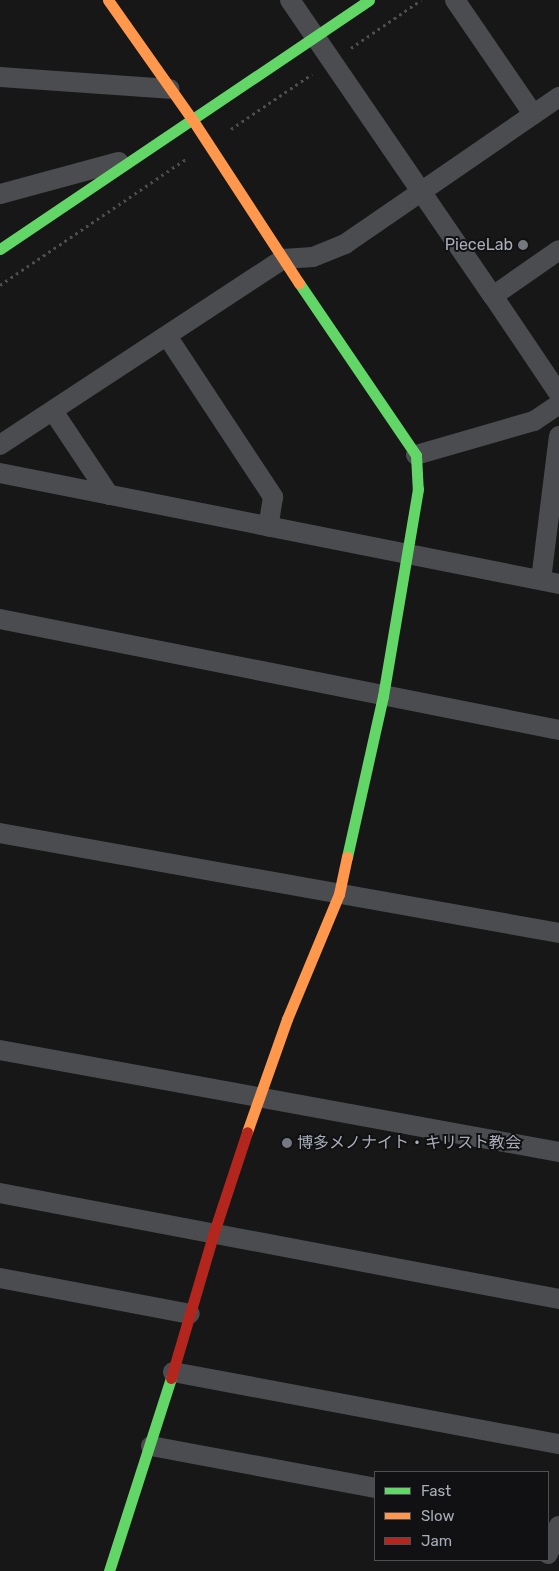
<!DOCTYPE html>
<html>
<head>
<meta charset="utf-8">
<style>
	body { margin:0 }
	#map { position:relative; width:559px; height:1571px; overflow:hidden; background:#171717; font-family:Rubik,"Noto Sans JP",sans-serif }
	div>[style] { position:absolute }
	.path>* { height:3px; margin-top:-1.5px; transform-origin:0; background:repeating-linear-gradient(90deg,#4d4e52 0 2.5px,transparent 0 6.5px) }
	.street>* { height:20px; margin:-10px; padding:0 10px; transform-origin:10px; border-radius:10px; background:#4b4c50 }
	.fast>* { height:11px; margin:-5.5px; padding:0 5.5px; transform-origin:5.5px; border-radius:5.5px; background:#63d668 }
	.slow>* { height:11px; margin:-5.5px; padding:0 5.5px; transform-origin:5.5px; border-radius:5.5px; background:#ff974d }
	.jam>* { height:11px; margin:-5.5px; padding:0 5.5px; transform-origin:5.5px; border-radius:5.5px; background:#b3261e }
	.dots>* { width:14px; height:14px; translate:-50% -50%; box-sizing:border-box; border:2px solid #111113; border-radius:50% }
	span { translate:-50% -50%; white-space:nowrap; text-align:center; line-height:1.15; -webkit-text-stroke:4px #111113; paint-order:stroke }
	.poi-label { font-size:16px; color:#a8adb8 }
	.right { translate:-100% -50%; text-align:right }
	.left { translate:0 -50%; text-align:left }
	.legend { position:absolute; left:374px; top:1471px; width:175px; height:90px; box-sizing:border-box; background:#111113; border:1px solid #4d4f55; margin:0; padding:6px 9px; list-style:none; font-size:15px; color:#a8adb8 }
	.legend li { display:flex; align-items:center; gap:10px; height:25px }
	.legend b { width:25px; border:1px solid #4d4f55 }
</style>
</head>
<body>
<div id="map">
	<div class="path">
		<i style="left:351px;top:48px;width:85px;rotate:-34.4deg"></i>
		<i style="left:231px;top:129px;width:98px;rotate:-34.2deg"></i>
		<i style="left:0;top:285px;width:225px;rotate:-34.1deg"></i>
	</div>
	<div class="street">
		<i style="left:290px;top:0;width:359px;rotate:55.6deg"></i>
		<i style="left:493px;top:296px;width:80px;rotate:-34.9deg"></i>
		<i style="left:455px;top:0;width:138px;rotate:55.6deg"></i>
		<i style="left:0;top:77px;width:170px;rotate:4deg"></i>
		<i style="left:0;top:194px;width:123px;rotate:-15.1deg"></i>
		<i style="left:493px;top:296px;width:118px;rotate:56deg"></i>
		<i style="left:167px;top:336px;width:193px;rotate:56.6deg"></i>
		<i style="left:273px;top:497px;width:30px;rotate:99deg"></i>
		<i style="left:53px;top:411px;width:101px;rotate:56.3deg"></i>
		<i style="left:0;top:445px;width:339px;rotate:-33.3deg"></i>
		<i style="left:283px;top:259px;width:30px;rotate:-4deg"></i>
		<i style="left:313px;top:257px;width:35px;rotate:-22deg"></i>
		<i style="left:345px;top:244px;width:260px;rotate:-34.5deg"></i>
		<i style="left:416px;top:455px;width:123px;rotate:-16.1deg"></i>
		<i style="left:534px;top:421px;width:30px;rotate:-34deg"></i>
		<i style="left:0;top:473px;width:570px;rotate:11.23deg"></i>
		<i style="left:541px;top:580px;width:145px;rotate:-82.9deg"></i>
		<i style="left:0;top:619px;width:570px;rotate:11.23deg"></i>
		<i style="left:0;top:833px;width:568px;rotate:10.14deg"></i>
		<i style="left:0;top:1050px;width:568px;rotate:10.34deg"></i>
		<i style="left:0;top:1193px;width:569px;rotate:10.74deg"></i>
		<i style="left:0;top:1278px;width:193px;rotate:10.7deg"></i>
		<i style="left:173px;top:1372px;width:393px;rotate:10.6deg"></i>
		<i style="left:151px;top:1446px;width:228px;rotate:10.6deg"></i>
		<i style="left:548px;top:1554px;width:30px;rotate:-69deg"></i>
	</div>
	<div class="fast">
		<i style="left:0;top:249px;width:445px;rotate:-34deg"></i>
		<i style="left:299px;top:283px;width:208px;rotate:55.8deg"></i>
		<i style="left:416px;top:455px;width:34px;rotate:87deg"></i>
		<i style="left:418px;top:489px;width:210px;rotate:99.6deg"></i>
		<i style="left:383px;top:696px;width:165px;rotate:102.6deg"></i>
		<i style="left:109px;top:1571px;width:203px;rotate:-72.2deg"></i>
	</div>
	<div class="slow">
		<i style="left:108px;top:0;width:146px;rotate:54.8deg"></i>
		<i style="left:192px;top:119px;width:196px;rotate:56.9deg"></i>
		<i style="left:247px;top:1132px;width:120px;rotate:-70.5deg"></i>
		<i style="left:287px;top:1019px;width:135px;rotate:-67.4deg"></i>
		<i style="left:339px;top:894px;width:38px;rotate:-78deg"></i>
	</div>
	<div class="jam">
		<i style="left:171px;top:1378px;width:152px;rotate:-73.6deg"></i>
		<i style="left:214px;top:1232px;width:105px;rotate:-71.7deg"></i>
	</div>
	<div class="dots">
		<i style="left:523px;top:245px;background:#757880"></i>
		<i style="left:287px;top:1143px;background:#757880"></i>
	</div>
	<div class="poi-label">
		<span class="right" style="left:513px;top:245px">PieceLab</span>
		<span class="left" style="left:297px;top:1143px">博多メノナイト・キリスト教会</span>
	</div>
	<ul class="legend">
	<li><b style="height:6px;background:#63d668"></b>Fast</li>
	<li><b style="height:6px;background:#ff974d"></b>Slow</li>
	<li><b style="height:6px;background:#b3261e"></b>Jam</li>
	</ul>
</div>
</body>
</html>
